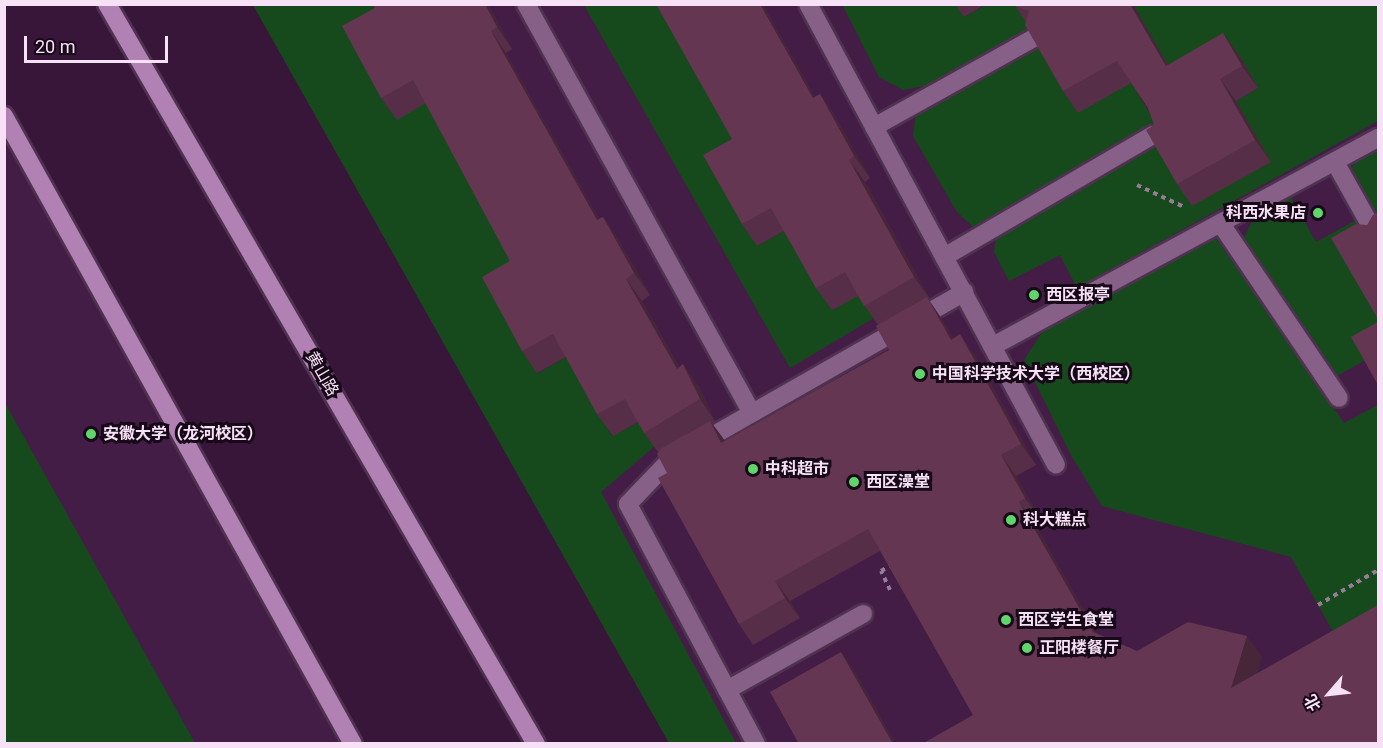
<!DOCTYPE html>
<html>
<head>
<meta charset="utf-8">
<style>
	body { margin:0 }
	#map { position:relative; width:1383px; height:748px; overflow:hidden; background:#38163a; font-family:Roboto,"Noto Sans SC",sans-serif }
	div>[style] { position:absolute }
	.built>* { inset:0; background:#441d46 }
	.green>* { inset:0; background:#164a1c }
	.path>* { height:4px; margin-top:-2px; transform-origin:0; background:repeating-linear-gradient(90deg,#977b98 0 4.5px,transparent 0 9px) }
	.roads { filter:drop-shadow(2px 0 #4e3250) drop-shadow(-2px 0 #4e3250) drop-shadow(0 2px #4e3250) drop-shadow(0 -2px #4e3250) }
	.lane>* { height:18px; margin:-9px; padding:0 9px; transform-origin:9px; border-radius:9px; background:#876088 }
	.primary>* { height:18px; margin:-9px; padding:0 9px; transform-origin:9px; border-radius:9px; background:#b081b2 }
	.wall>* { inset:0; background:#572e47 }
	.shaded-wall>* { inset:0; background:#472639 }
	.building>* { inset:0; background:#653652 }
	.dots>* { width:16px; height:16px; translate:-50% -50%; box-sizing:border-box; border:3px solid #170918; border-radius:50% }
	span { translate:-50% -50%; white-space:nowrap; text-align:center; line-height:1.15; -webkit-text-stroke:6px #170918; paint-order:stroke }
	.poi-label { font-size:16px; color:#f7e1f7; font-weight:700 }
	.right { translate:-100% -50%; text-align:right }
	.left { translate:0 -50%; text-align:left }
	.street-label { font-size:16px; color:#f7e1f7 }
	.frame { position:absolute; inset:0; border:6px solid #f7e1f7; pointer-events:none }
	.north { position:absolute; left:1299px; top:664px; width:60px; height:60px; -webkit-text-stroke:4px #170918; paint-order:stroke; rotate:242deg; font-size:16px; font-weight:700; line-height:24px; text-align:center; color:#f7e1f7 }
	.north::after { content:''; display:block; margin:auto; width:21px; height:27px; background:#f7e1f7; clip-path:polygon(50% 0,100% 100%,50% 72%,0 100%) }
	.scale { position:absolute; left:24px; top:36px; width:144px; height:27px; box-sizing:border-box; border:3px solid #f7e1f7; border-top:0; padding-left:8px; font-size:18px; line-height:21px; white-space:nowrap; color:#f7e1f7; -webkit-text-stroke:4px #170918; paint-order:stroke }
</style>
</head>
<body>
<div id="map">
	<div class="built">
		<i style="clip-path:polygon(253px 5px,1378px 5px,1378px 743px,669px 743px)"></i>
		<i style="clip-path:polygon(5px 124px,352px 743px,5px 743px)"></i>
	</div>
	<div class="green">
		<i style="clip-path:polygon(842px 4px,957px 5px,964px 17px,986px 5px,1025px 5px,1037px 25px,929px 85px,903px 90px,879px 77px)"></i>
		<i style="clip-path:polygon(253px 5px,376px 5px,526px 283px,538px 373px,568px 356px,612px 436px,641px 421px,655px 446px,601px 492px,736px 743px,669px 743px)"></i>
		<i style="clip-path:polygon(584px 5px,659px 5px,748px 161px,757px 246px,786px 230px,832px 310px,860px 294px,874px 318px,790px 368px)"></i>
		<i style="clip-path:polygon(1133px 5px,1378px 5px,1378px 121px,1077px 288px,1060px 255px,1009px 281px,994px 252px,996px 236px,1164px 138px,1270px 162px,1236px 101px,1258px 88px,1181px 88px)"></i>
		<i style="clip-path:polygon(1039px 44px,1132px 83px,1155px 123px,973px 227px,957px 212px,913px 136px,916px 113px)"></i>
		<i style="clip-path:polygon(1378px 145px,1378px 221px,1350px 170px,1360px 156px)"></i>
		<i style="clip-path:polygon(1283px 199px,1292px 199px,1316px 242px,1360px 218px,1378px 315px,1378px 353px,1335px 377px,1241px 244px,1253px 219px)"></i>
		<i style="clip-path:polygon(1215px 237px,1344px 423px,1378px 405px,1378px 635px,1345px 653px,1291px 557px,1102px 506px,1072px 457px,1024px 360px,1043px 331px)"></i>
		<i style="clip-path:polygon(5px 403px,195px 743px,5px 743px)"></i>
	</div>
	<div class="path">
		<i style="left:1137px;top:185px;width:50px;rotate:25deg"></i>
		<i style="left:890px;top:590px;width:21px;rotate:-115deg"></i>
		<i style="left:881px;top:571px;width:14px;rotate:-30deg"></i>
		<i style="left:1318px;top:605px;width:69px;rotate:-30.3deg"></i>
	</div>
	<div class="roads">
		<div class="lane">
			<i style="left:526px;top:4px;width:467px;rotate:61.1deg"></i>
			<i style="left:808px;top:4px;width:523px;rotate:61.72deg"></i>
			<i style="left:874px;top:127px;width:183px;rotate:-29.1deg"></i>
			<i style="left:1335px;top:162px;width:86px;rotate:60.8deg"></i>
			<i style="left:1221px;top:224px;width:210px;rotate:55.9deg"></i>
			<i style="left:944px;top:257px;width:242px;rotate:-30.3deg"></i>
			<i style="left:993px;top:346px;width:438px;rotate:-28.4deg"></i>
			<i style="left:727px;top:690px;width:156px;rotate:-29.2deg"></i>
			<i style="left:756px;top:744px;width:272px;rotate:-118.1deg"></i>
			<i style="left:628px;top:504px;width:61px;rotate:-46.3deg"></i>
			<i style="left:670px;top:460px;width:339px;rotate:-29.7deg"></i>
		</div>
		<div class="primary">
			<i style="left:107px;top:4px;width:855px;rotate:59.9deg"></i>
			<i style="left:4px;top:116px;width:718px;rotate:60.94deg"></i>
		</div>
	</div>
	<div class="wall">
		<i style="clip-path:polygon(373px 4px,488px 4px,512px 49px,506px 53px,599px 219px,603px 217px,618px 239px,650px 295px,642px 301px,679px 367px,699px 386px,715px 421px,712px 423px,725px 441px,889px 350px,878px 325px,858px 296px,832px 310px,816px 288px,784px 231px,757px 246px,742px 224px,732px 139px,820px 94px,835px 116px,870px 178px,865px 182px,930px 299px,928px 299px,941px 318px,953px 339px,975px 355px,1036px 465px,1016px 476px,1040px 519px,1034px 522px,1097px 634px,1137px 651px,1262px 657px,1256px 674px,1378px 744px,973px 715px,880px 551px,790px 601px,800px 618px,753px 645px,739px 624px,658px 452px,644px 433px,638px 422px,613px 436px,597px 414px,566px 357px,537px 373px,522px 351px,510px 261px,426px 103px,397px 120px,381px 98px,375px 8px)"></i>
		<i style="clip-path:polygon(955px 4px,986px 4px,964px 17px)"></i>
		<i style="clip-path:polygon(1014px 4px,1168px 65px,1239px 55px,1258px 88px,1236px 101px,1271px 162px,1192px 206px,1177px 184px,1148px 108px,1131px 83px,1078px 113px,1063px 91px,1026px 22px)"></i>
	</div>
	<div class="shaded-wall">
		<i style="clip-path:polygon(485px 4px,488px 4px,512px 49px,497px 27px)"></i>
		<i style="clip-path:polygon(760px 4px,763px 4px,828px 120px,813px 98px)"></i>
		<i style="clip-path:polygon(1130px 4px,1133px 4px,1181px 88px,1166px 66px)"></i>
		<i style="clip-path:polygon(491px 31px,506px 53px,612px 242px,597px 220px)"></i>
		<i style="clip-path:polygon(1223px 33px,1239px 55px,1258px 88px,1242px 66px)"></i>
		<i style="clip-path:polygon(1220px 79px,1236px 101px,1271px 162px,1255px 140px)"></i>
		<i style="clip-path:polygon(820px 94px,835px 116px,870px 178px,854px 156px)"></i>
		<i style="clip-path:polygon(849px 160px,865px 182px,930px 299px,914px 277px)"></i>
		<i style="clip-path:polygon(603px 217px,618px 239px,650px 295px,634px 273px)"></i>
		<i style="clip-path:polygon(626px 279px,642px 301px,692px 391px,677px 369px)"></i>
		<i style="clip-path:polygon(927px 297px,941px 318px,966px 361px,951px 340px)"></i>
		<i style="clip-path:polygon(960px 334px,975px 355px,1036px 465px,1021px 444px)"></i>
		<i style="clip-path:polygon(683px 364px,699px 386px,715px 421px,700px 399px)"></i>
		<i style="clip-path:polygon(710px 421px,725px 441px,721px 443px)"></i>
		<i style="clip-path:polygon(1001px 455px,1016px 476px,1040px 519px,1025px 498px)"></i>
		<i style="clip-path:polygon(1019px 502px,1034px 522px,1108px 653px,1093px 632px)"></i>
		<i style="clip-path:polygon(775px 581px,790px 601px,800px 618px,785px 598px)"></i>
		<i style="clip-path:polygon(1247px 636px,1262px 657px,1246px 709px,1231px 688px)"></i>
		<i style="clip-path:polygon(841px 652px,856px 673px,896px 744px,893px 744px)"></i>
	</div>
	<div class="building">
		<i style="clip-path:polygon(373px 4px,485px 4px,497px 27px,491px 31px,597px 220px,603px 217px,634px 273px,626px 279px,677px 369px,683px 364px,700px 399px,644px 433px,625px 399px,597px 414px,553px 334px,522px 351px,482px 277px,510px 261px,413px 80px,381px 98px,342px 26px,375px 8px)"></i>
		<i style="clip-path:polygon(656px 4px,760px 4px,813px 98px,820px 94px,854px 156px,849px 160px,914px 277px,864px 306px,845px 272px,816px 288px,771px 208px,742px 224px,703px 155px,732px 139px)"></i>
		<i style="clip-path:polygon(1014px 4px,1130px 4px,1166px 66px,1223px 33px,1242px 66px,1220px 79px,1255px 140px,1177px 184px,1146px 130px,1154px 125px,1148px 108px,1117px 61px,1063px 91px,1025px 25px,1029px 11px,1015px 6px)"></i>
		<i style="clip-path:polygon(1378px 212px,1378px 319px,1331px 238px,1356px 224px,1367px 225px,1373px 215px)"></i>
		<i style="clip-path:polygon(927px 297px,951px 340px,960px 334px,1021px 444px,1001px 455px,1025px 498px,1019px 502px,1093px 632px,1137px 651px,1188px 622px,1247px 636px,1231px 688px,1378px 605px,1378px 744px,922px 744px,973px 715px,868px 529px,775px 581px,785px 598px,739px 624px,658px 478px,667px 473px,657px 454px,662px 448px,710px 421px,721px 443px,889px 350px,876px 326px)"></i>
		<i style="clip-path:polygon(1378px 322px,1378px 385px,1351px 337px)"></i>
		<i style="clip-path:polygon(841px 652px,893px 744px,799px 744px,770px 692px)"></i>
	</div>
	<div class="dots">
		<i style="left:1318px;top:213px;background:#60d56b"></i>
		<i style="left:1034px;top:295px;background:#60d56b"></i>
		<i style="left:920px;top:374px;background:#60d56b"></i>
		<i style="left:91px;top:434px;background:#60d56b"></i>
		<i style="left:753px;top:469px;background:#60d56b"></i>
		<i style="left:854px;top:482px;background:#60d56b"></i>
		<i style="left:1011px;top:520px;background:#60d56b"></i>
		<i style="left:1006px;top:620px;background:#60d56b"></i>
		<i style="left:1027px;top:648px;background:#60d56b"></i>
	</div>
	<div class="poi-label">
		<span class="right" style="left:1306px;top:213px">科西水果店</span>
		<span class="left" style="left:1046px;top:295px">西区报亭</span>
		<span class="left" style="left:932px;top:374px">中国科学技术大学（西校区）</span>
		<span class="left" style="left:103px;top:434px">安徽大学（龙河校区）</span>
		<span class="left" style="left:765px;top:469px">中科超市</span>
		<span class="left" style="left:866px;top:482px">西区澡堂</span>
		<span class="left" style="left:1023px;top:520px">科大糕点</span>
		<span class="left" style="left:1018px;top:620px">西区学生食堂</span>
		<span class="left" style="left:1039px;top:648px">正阳楼餐厅</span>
	</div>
	<div class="street-label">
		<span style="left:322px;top:374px;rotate:60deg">黄山路</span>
	</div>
	<div class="frame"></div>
	<div class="north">北</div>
	<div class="scale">20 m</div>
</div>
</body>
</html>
